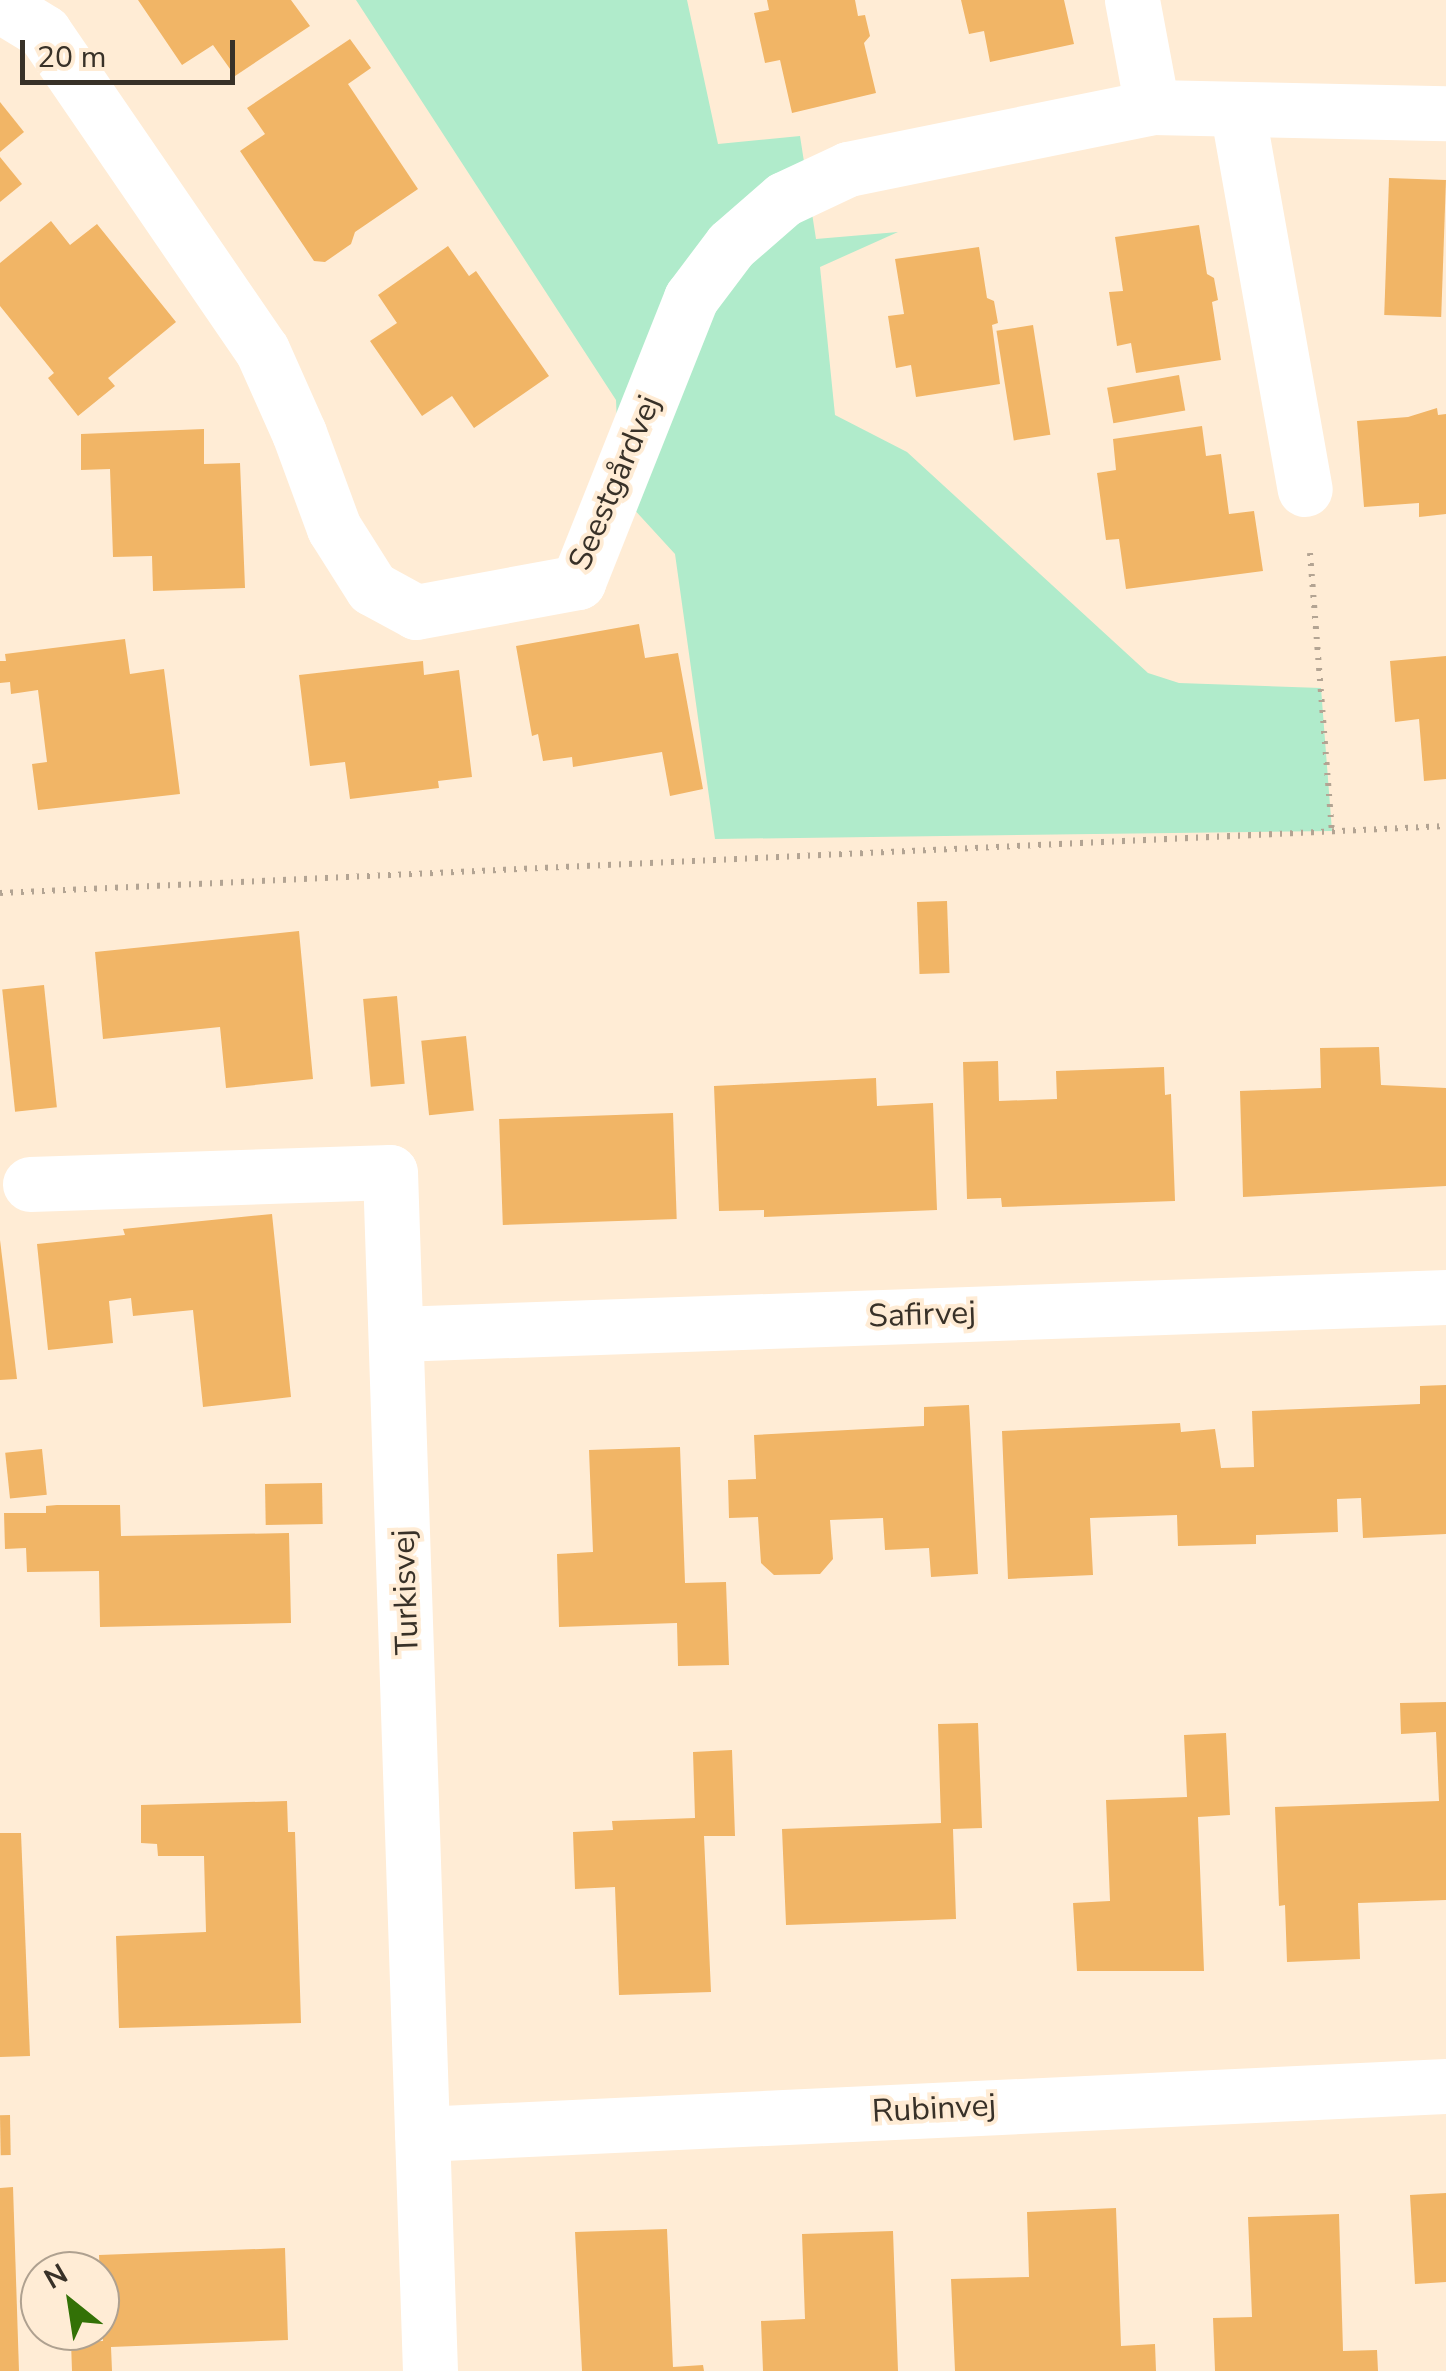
<!DOCTYPE html>
<html>
<head>
<meta charset="utf-8">
<style>
	body { margin:0 }
	#map { position:relative; width:1446px; height:2371px; overflow:hidden; background:#ffecd5; font-family:"Nunito Sans",sans-serif }
	div>[style] { position:absolute }
	.green>* { inset:0; background:#b0ebcb }
	.building>* { inset:0; background:#f1b566; transform-origin:0 0 }
	.path>* { height:6px; margin-top:-3px; transform-origin:0; background:repeating-linear-gradient(90deg,#b3a493 0 2.5px,transparent 0 10.5px) }
	.street>* { height:55px; margin:-27.5px; padding:0 27.5px; transform-origin:27.5px; border-radius:27.5px; background:#fff }
	span { translate:-50% -50%; white-space:nowrap; text-align:center; line-height:1.15; -webkit-text-stroke:8px #ffecd5; paint-order:stroke }
	.street-label { font-size:32px; color:#383128 }
	.north { position:absolute; left:20px; top:2251px; width:100px; height:100px; box-sizing:border-box; background:#ffecd5; border:2px solid #afa190; border-radius:50%; rotate:330deg; font-size:28px; font-weight:700; line-height:40px; text-align:center; color:#383128 }
	.north::after { content:''; display:block; margin:auto; width:35px; height:45px; background:#337106; clip-path:polygon(50% 0,100% 100%,50% 72%,0 100%) }
	.scale { position:absolute; left:20px; top:40px; width:215px; height:45px; box-sizing:border-box; border:5px solid #383128; border-top:0; padding-left:12px; font-size:30px; line-height:35px; white-space:nowrap; color:#383128; -webkit-text-stroke:8px #ffecd5; paint-order:stroke }
</style>
</head>
<body>
<div id="map">
	<div class="green">
		<i style="clip-path:polygon(356px 0,687px 0,718px 144px,800px 136px,816px 239px,898px 232px,820px 267px,835px 415px,907px 452px,1148px 673px,1179px 683px,1321px 688px,1332px 831px,715px 839px,675px 554px,620px 494px,616px 400px)"></i>
	</div>
	<div class="building">
		<i style="clip-path:polygon(138px 0,291px 0,310px 26px,235px 76px,213px 45px,182px 65px)"></i>
		<i style="clip-path:polygon(767px 0,855px 0,858px 16px,865px 15px,870px 36px,864px 43px,876px 93px,792px 113px,780px 60px,765px 63px,754px 13px,769px 10px)"></i>
		<i style="clip-path:polygon(961px 0,1064px 0,1074px 44px,990px 62px,984px 31px,969px 34px)"></i>
		<i style="clip-path:polygon(350px 39px,371px 68px,348px 84px,418px 189px,355px 232px,351px 244px,325px 262px,314px 261px,240px 151px,265px 134px,247px 108px)"></i>
		<i style="clip-path:polygon(0 102px,24px 132px,0 152px)"></i>
		<i style="clip-path:polygon(0 157px,22px 184px,0 202px)"></i>
		<i style="left:1389px;top:178px;width:57px;height:137px;rotate:2deg"></i>
		<i style="clip-path:polygon(51px 221px,70px 245px,97px 224px,176px 322px,108px 378px,115px 386px,78px 416px,48px 378px,54px 373px,0 306px,0 263px)"></i>
		<i style="clip-path:polygon(1199px 225px,1207px 274px,1214px 278px,1218px 300px,1212px 302px,1221px 360px,1136px 373px,1131px 343px,1117px 346px,1109px 292px,1123px 291px,1115px 237px)"></i>
		<i style="clip-path:polygon(448px 246px,469px 276px,476px 271px,549px 376px,474px 428px,452px 396px,422px 416px,370px 341px,397px 323px,378px 295px)"></i>
		<i style="clip-path:polygon(979px 247px,987px 298px,994px 301px,998px 323px,992px 325px,1000px 384px,916px 397px,911px 365px,896px 368px,888px 316px,904px 314px,895px 259px)"></i>
		<i style="left:1033px;top:325px;width:111px;height:37px;rotate:81deg"></i>
		<i style="left:1179px;top:375px;width:36px;height:73px;rotate:80deg"></i>
		<i style="clip-path:polygon(1437px 408px,1438px 415px,1446px 414px,1446px 514px,1419px 517px,1419px 503px,1364px 507px,1357px 421px,1408px 417px)"></i>
		<i style="clip-path:polygon(1202px 426px,1206px 456px,1221px 454px,1229px 514px,1254px 511px,1263px 571px,1126px 589px,1119px 539px,1106px 540px,1097px 473px,1116px 470px,1113px 439px)"></i>
		<i style="clip-path:polygon(204px 429px,204px 464px,240px 463px,245px 588px,153px 591px,152px 556px,113px 557px,110px 469px,81px 470px,81px 434px)"></i>
		<i style="clip-path:polygon(639px 624px,645px 658px,678px 653px,703px 789px,670px 796px,662px 752px,573px 767px,572px 757px,543px 761px,538px 734px,532px 736px,516px 646px)"></i>
		<i style="clip-path:polygon(125px 639px,130px 674px,164px 669px,180px 794px,38px 810px,32px 764px,47px 762px,38px 690px,11px 694px,10px 682px,0 683px,0 661px,6px 661px,5px 654px)"></i>
		<i style="clip-path:polygon(1446px 656px,1446px 779px,1424px 781px,1419px 719px,1395px 722px,1390px 661px)"></i>
		<i style="clip-path:polygon(423px 661px,424px 675px,459px 670px,472px 777px,438px 781px,439px 788px,350px 799px,345px 762px,310px 766px,299px 675px)"></i>
		<i style="left:947px;top:901px;width:72px;height:30px;rotate:88deg"></i>
		<i style="clip-path:polygon(299px 931px,313px 1079px,226px 1088px,220px 1027px,103px 1039px,95px 952px)"></i>
		<i style="left:44px;top:985px;width:123px;height:42px;rotate:84deg"></i>
		<i style="left:397px;top:996px;width:88px;height:34px;rotate:85deg"></i>
		<i style="left:466px;top:1036px;width:75px;height:45px;rotate:84deg"></i>
		<i style="clip-path:polygon(1379px 1047px,1381px 1085px,1446px 1088px,1446px 1186px,1243px 1197px,1240px 1091px,1321px 1088px,1320px 1048px)"></i>
		<i style="clip-path:polygon(998px 1061px,999px 1101px,1057px 1099px,1056px 1071px,1164px 1067px,1165px 1095px,1171px 1094px,1175px 1201px,1002px 1207px,1001px 1198px,967px 1199px,963px 1062px)"></i>
		<i style="clip-path:polygon(876px 1078px,877px 1106px,933px 1103px,937px 1210px,764px 1217px,764px 1210px,719px 1211px,714px 1086px)"></i>
		<i style="left:673px;top:1113px;width:106px;height:174px;rotate:88deg"></i>
		<i style="clip-path:polygon(272px 1214px,291px 1397px,203px 1407px,193px 1310px,133px 1316px,131px 1298px,109px 1301px,113px 1343px,48px 1350px,37px 1244px,125px 1235px,123px 1229px)"></i>
		<i style="clip-path:polygon(0 1240px,17px 1379px,0 1380px)"></i>
		<i style="clip-path:polygon(1446px 1385px,1446px 1534px,1363px 1538px,1361px 1498px,1337px 1499px,1338px 1532px,1256px 1535px,1256px 1544px,1178px 1546px,1177px 1515px,1090px 1518px,1093px 1575px,1008px 1579px,1002px 1431px,1180px 1423px,1181px 1432px,1215px 1429px,1221px 1468px,1254px 1467px,1252px 1411px,1420px 1404px,1420px 1386px)"></i>
		<i style="clip-path:polygon(969px 1405px,978px 1574px,931px 1577px,929px 1548px,885px 1550px,883px 1518px,830px 1520px,833px 1559px,820px 1574px,774px 1575px,761px 1563px,758px 1517px,729px 1518px,728px 1480px,756px 1479px,754px 1435px,924px 1426px,924px 1407px)"></i>
		<i style="clip-path:polygon(680px 1447px,685px 1583px,726px 1582px,729px 1665px,678px 1666px,677px 1623px,559px 1627px,557px 1554px,593px 1552px,589px 1450px)"></i>
		<i style="left:42px;top:1449px;width:46px;height:37px;rotate:84deg"></i>
		<i style="left:322px;top:1483px;width:41px;height:57px;rotate:89deg"></i>
		<i style="clip-path:polygon(120px 1505px,121px 1536px,289px 1533px,291px 1623px,100px 1627px,99px 1571px,27px 1572px,26px 1548px,5px 1549px,4px 1513px,46px 1513px,46px 1506px,57px 1505px)"></i>
		<i style="clip-path:polygon(1446px 1702px,1446px 1900px,1358px 1903px,1360px 1959px,1287px 1962px,1285px 1905px,1279px 1906px,1275px 1807px,1439px 1801px,1436px 1732px,1401px 1734px,1400px 1703px)"></i>
		<i style="clip-path:polygon(978px 1723px,982px 1828px,953px 1829px,956px 1919px,786px 1925px,782px 1829px,941px 1823px,938px 1724px)"></i>
		<i style="clip-path:polygon(1226px 1733px,1230px 1815px,1198px 1817px,1204px 1971px,1077px 1971px,1073px 1903px,1110px 1901px,1106px 1800px,1187px 1797px,1184px 1735px)"></i>
		<i style="clip-path:polygon(732px 1750px,735px 1836px,704px 1836px,711px 1992px,619px 1995px,615px 1887px,575px 1889px,573px 1832px,613px 1830px,612px 1821px,695px 1818px,693px 1752px)"></i>
		<i style="clip-path:polygon(287px 1801px,288px 1832px,295px 1832px,301px 2023px,119px 2028px,116px 1936px,206px 1932px,204px 1856px,158px 1856px,157px 1844px,141px 1843px,141px 1805px)"></i>
		<i style="clip-path:polygon(0 1833px,21px 1833px,30px 2056px,0 2057px)"></i>
		<i style="left:10px;top:2115px;width:40px;height:10px;rotate:89deg"></i>
		<i style="clip-path:polygon(13px 2187px,19px 2371px,0 2371px,0 2188px)"></i>
		<i style="clip-path:polygon(1446px 2193px,1446px 2282px,1415px 2284px,1410px 2195px)"></i>
		<i style="clip-path:polygon(1116px 2208px,1121px 2346px,1155px 2344px,1156px 2371px,955px 2371px,951px 2279px,1029px 2277px,1027px 2212px)"></i>
		<i style="clip-path:polygon(1339px 2214px,1343px 2351px,1377px 2350px,1378px 2371px,1215px 2371px,1213px 2318px,1252px 2317px,1248px 2217px)"></i>
		<i style="clip-path:polygon(667px 2229px,673px 2367px,703px 2365px,704px 2371px,582px 2371px,575px 2232px)"></i>
		<i style="clip-path:polygon(893px 2231px,898px 2371px,763px 2371px,761px 2321px,805px 2319px,802px 2234px)"></i>
		<i style="clip-path:polygon(285px 2248px,288px 2340px,111px 2347px,112px 2371px,72px 2371px,71px 2342px,103px 2341px,99px 2255px)"></i>
	</div>
	<div class="path">
		<i style="left:1310px;top:553px;width:279px;rotate:85.5deg"></i>
		<i style="left:0;top:893px;width:1448px;rotate:-2.65deg"></i>
	</div>
	<div class="street">
		<i style="left:1132px;top:0;width:109px;rotate:79.4deg"></i>
		<i style="left:0;top:5px;width:52px;rotate:31.5deg"></i>
		<i style="left:44px;top:32px;width:386px;rotate:55.6deg"></i>
		<i style="left:262px;top:350px;width:91px;rotate:66deg"></i>
		<i style="left:299px;top:433px;width:101px;rotate:69.8deg"></i>
		<i style="left:334px;top:528px;width:71px;rotate:57.7deg"></i>
		<i style="left:372px;top:588px;width:50px;rotate:28.6deg"></i>
		<i style="left:416px;top:612px;width:165px;rotate:-10.5deg"></i>
		<i style="left:578px;top:582px;width:306px;rotate:-68.3deg"></i>
		<i style="left:691px;top:298px;width:66px;rotate:-53deg"></i>
		<i style="left:731px;top:245px;width:70px;rotate:-41deg"></i>
		<i style="left:784px;top:199px;width:71px;rotate:-25.1deg"></i>
		<i style="left:848px;top:169px;width:310px;rotate:-11.5deg"></i>
		<i style="left:1152px;top:107px;width:294px;rotate:1.2deg"></i>
		<i style="left:1237px;top:109px;width:386px;rotate:79.9deg"></i>
		<i style="left:30px;top:1184px;width:360px;rotate:-1.9deg"></i>
		<i style="left:390px;top:1172px;width:1200px;rotate:88.09deg"></i>
		<i style="left:398px;top:1334px;width:1049px;rotate:-2.02deg"></i>
		<i style="left:422px;top:2134px;width:1025px;rotate:-2.68deg"></i>
	</div>
	<div class="street-label">
		<span style="left:615px;top:483px;rotate:-67deg">Seestgårdvej</span>
		<span style="left:922px;top:1315px;rotate:-2deg">Safirvej</span>
		<span style="left:406px;top:1592px;rotate:-92deg">Turkisvej</span>
		<span style="left:934px;top:2109px;rotate:-3deg">Rubinvej</span>
	</div>
	<div class="north">N</div>
	<div class="scale">20 m</div>
</div>
</body>
</html>
